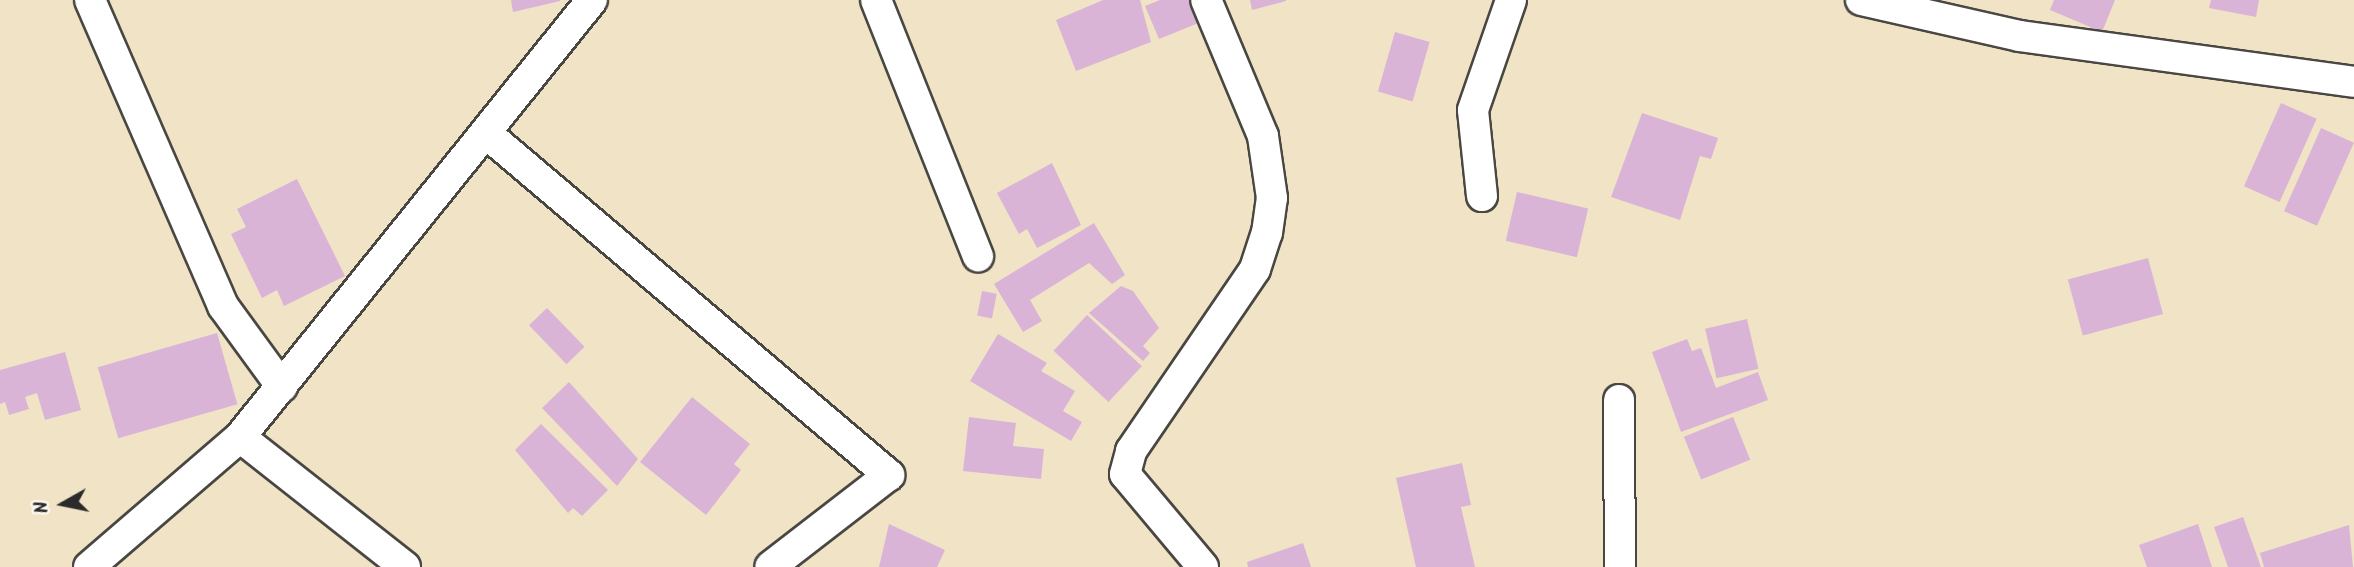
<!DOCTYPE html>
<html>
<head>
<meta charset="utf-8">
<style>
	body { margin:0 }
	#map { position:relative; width:2354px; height:567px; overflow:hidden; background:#f1e3c6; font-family:Kalam,sans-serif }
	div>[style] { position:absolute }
	.building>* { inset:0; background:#d9b4d7; transform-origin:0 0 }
	.roads { filter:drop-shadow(2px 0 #494742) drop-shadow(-2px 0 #494742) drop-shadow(0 2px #494742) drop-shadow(0 -2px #494742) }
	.street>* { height:30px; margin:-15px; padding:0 15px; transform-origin:15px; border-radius:15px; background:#fff }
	span { translate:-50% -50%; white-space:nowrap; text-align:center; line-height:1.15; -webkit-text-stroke:5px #fbf7ec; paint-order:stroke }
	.north { position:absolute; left:28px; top:469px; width:70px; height:70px; -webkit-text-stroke:5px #fbf7ec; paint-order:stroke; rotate:261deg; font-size:19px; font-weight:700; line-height:28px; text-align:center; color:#2b2b2b }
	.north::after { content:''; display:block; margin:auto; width:24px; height:32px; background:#2b2b2b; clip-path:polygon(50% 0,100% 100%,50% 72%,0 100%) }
</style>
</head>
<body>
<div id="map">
	<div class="building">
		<i style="clip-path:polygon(511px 0,560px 0,560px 1px,513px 12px)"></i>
		<i style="clip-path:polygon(1103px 0,1140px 0,1151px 42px,1076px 71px,1056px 20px)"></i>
		<i style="clip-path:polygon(1160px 0,1198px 0,1206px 20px,1159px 39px,1145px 6px)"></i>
		<i style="clip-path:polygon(1250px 0,1286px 0,1286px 1px,1252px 10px)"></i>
		<i style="clip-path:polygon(2054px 0,2115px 0,2102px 32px,2050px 10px)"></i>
		<i style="clip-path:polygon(2211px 0,2259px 0,2256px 17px,2209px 8px)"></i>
		<i style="left:1395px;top:32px;width:36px;height:62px;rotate:16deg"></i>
		<i style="left:2281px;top:103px;width:39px;height:91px;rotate:24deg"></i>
		<i style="clip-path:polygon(1642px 113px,1718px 138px,1711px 159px,1700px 156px,1680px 220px,1611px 197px)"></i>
		<i style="left:2321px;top:128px;width:36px;height:91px;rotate:24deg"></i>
		<i style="clip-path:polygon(1052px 163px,1081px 225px,1037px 248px,1027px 229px,1019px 234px,997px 193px)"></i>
		<i style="clip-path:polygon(297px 179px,345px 276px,284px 306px,277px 290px,262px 298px,231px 234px,246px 227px,237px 209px)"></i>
		<i style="left:1517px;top:192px;width:73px;height:50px;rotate:13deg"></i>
		<i style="clip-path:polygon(1094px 223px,1125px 275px,1112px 284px,1089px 263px,1030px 300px,1042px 321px,1023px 332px,994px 284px)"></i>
		<i style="left:2148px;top:258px;width:58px;height:83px;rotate:75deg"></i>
		<i style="clip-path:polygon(1121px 286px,1133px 291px,1159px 328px,1143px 346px,1150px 353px,1143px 361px,1089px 313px)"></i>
		<i style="left:982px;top:291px;width:15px;height:25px;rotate:11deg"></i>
		<i style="left:547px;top:308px;width:54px;height:25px;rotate:46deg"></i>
		<i style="left:1087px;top:315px;width:75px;height:49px;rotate:43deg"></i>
		<i style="left:1747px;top:319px;width:51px;height:43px;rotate:77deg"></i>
		<i style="left:217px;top:333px;width:74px;height:124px;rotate:74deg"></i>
		<i style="clip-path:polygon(998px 334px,1047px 363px,1041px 371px,1075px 391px,1063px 411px,1082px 422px,1071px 441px,970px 381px)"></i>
		<i style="clip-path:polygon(1687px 339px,1692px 351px,1701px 348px,1716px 388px,1758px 372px,1768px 400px,1681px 432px,1652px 352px)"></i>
		<i style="clip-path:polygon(65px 352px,81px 410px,45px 420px,37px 393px,25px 397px,29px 409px,9px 415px,5px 402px,0 404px,0 370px)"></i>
		<i style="clip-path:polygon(569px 382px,638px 459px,617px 486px,542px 408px)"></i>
		<i style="clip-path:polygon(692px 397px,750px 444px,734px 464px,741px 470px,706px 515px,640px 462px)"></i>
		<i style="clip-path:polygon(969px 417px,1016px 423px,1013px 446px,1044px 449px,1041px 479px,963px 471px)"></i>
		<i style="left:1733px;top:417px;width:46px;height:53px;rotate:68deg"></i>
		<i style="clip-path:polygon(541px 424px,608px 490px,582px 516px,573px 508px,568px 513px,515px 450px)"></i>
		<i style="clip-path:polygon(1462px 463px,1471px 505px,1461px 507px,1475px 567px,1416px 567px,1396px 478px)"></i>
		<i style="clip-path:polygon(2243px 517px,2261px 567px,2228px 567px,2214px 527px)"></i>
		<i style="clip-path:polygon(889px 524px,945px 550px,937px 567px,879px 567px)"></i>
		<i style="clip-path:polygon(2198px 524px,2212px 567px,2147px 567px,2139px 545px)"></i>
		<i style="clip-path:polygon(2349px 525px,2353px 567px,2264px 567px,2260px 553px)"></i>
		<i style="clip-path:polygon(1303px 543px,1311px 567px,1248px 567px,1247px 562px)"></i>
	</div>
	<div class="roads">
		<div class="street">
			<i style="left:90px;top:0;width:334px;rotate:66.5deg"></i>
			<i style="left:223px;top:306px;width:100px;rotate:53.9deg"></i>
			<i style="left:876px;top:0;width:276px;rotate:68.3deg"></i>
			<i style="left:1861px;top:0;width:162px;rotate:12.8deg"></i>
			<i style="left:2019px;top:36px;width:338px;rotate:7.8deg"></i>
			<i style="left:486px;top:133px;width:529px;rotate:40.32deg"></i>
			<i style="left:889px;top:475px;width:150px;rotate:142.3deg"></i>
			<i style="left:1482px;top:196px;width:86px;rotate:-96deg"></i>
			<i style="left:1473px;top:110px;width:116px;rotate:-70.9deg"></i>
			<i style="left:1619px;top:400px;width:167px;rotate:89.7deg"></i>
			<i style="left:240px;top:437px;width:210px;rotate:38.2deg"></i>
			<i style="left:89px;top:567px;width:199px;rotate:-40.7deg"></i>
			<i style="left:240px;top:437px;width:561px;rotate:-51.15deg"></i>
			<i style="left:1203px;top:567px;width:121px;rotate:-130deg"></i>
			<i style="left:1125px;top:474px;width:24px;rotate:-75deg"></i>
			<i style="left:1131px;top:451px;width:220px;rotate:-55.7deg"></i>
			<i style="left:1255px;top:269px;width:38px;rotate:-72deg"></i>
			<i style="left:1267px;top:233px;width:35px;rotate:-82deg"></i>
			<i style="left:1272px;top:198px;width:63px;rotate:-98.3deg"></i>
			<i style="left:1263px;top:136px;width:147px;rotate:-112.7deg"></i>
		</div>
	</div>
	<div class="north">N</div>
</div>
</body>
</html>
